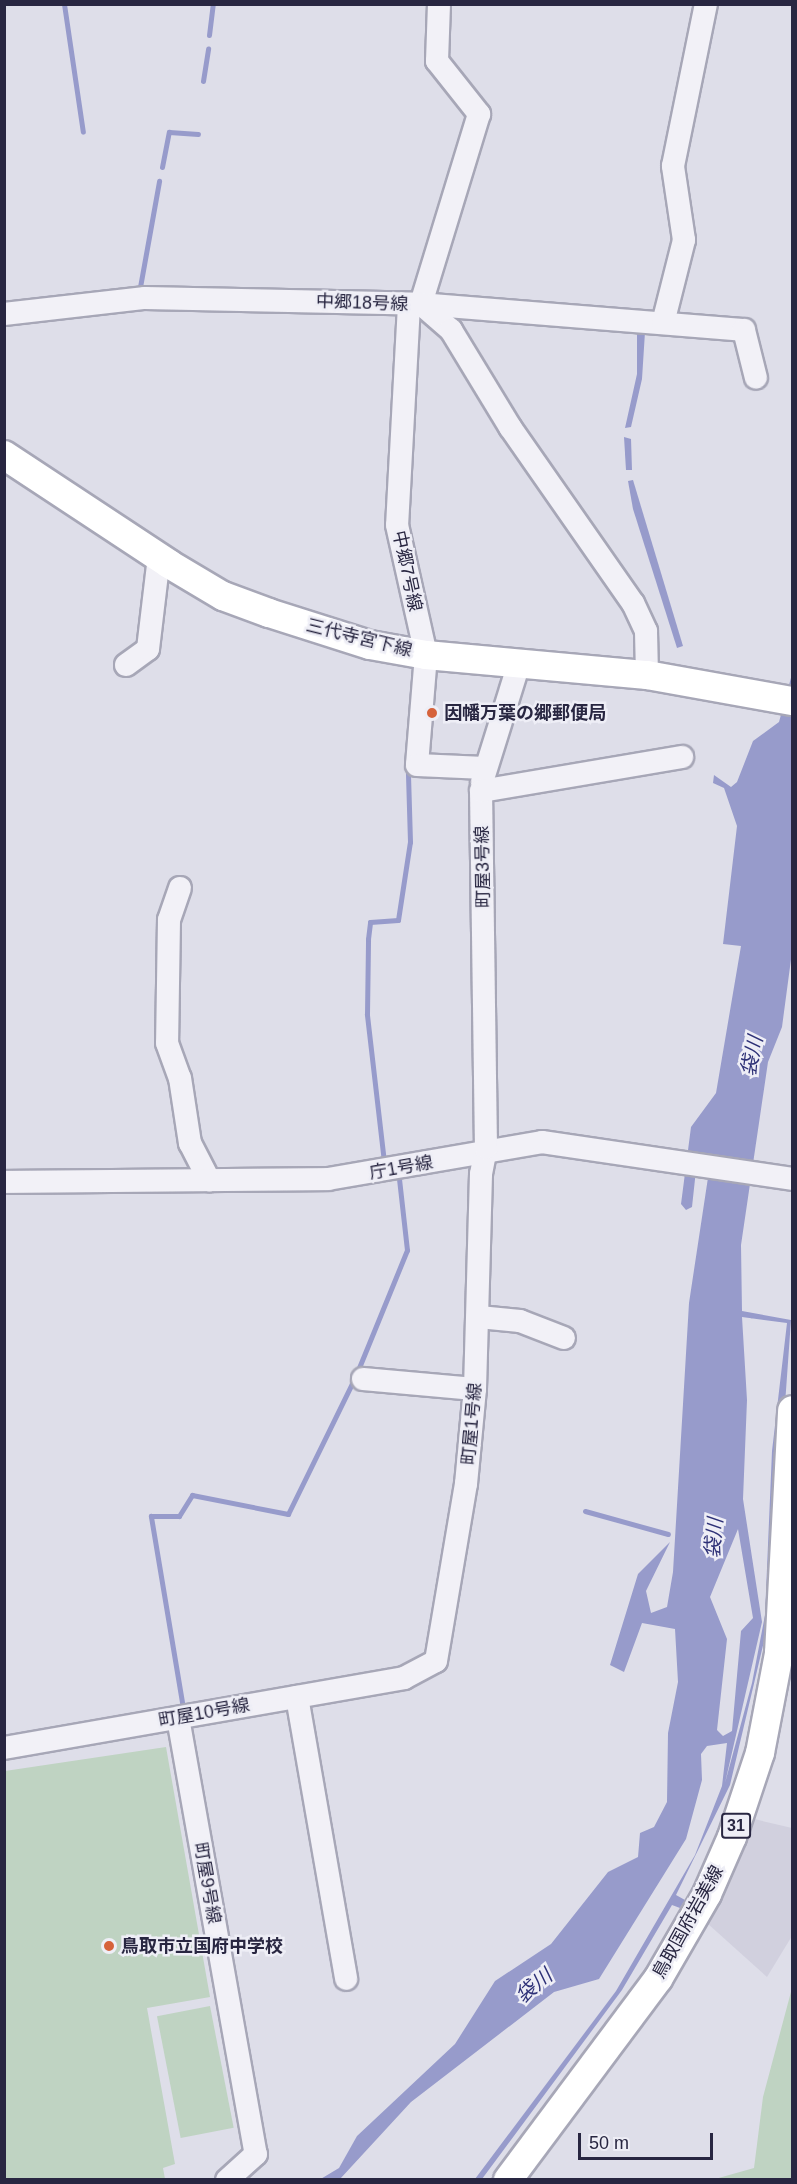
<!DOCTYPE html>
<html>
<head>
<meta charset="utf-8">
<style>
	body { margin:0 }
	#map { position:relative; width:797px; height:2184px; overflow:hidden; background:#dedee9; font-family:Helvetica,"Noto Sans JP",sans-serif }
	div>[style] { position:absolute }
	.built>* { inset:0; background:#d1d0de }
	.green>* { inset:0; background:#bfd3c2; transform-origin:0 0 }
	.water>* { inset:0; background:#979bcb }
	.stream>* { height:5px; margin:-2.5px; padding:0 2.5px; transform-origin:2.5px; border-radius:2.5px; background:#979bcb }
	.roads { filter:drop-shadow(2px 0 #a7a7b7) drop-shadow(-2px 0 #a7a7b7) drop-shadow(0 2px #a7a7b7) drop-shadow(0 -2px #a7a7b7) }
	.minor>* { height:22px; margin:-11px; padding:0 11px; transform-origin:11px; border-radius:11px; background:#f2f1f7 }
	.major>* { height:28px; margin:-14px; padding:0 14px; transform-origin:14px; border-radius:14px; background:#fff }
	.dots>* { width:16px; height:16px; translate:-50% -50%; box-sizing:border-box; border:3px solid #eeeef6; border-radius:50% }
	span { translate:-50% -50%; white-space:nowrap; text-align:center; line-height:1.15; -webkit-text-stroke:5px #eeeef6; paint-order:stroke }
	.shield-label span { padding:2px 4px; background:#eeeef6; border:2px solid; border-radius:4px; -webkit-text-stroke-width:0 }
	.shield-label { font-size:16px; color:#282641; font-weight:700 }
	.street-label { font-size:18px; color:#282641 }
	.poi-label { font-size:18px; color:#282641; font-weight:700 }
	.left { translate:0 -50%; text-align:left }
	.water-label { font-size:20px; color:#2e3177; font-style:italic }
	.frame { position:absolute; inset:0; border:6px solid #282641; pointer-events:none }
	.scale { position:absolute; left:578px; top:2133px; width:135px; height:27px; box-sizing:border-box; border:3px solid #282641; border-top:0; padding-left:8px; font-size:18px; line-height:21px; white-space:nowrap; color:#282641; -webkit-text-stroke:4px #eeeef6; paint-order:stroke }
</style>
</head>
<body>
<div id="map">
	<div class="built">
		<i style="clip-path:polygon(754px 1819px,792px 1828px,792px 1936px,767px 1977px,707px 1923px)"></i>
	</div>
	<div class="green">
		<i style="clip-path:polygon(166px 1747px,210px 1997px,147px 2008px,175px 2164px,163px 2168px,165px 2179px,5px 2179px,5px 1771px)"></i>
		<i style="clip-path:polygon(792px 1988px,792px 2179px,715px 2179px,754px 2168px,763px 2097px)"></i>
		<i style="left:210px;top:2006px;width:124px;height:54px;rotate:79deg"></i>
	</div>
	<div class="water">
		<i style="clip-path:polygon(637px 326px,645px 332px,642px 379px,631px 427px,625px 428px,637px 374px)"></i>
		<i style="clip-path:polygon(624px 437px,631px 439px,632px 470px,626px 470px)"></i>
		<i style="clip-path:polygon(633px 480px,683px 646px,677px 648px,633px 509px,628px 481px)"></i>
		<i style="clip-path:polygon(evenodd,792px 674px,792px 952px,782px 1027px,768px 1062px,741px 1245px,742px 1311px,791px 1320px,770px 1616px,730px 1785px,676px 1895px,685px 1900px,680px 1908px,672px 1905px,622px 1990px,482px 2179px,475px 2179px,616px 1991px,695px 1855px,722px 1786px,727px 1743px,707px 1746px,701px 1754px,702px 1780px,686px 1839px,599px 1979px,554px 1992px,411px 2102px,340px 2179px,319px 2180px,339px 2168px,357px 2136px,455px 2044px,495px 1981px,551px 1944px,608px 1872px,638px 1857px,640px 1833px,654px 1827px,667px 1802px,668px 1733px,678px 1682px,675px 1629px,642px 1623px,624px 1672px,610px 1665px,638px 1574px,670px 1542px,646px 1591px,651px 1613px,667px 1607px,673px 1572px,689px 1303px,709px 1171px,696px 1170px,692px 1207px,686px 1210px,681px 1204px,691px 1127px,716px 1093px,741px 946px,723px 944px,737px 826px,724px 788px,713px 783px,714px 775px,731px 787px,737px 782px,753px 741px,779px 722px,792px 674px,742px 1317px,787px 1323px,772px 1451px,765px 1615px,752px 1683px,725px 1783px,762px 1622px,743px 1499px,747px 1400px,742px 1317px,792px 674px,738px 1529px,753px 1618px,741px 1631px,732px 1731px,723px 1736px,717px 1730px,727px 1639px,710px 1597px,738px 1529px)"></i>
	</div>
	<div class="stream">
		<i style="left:64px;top:4px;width:129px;rotate:81.6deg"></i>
		<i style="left:209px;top:35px;width:31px;rotate:-83deg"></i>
		<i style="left:203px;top:81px;width:33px;rotate:-81deg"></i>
		<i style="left:162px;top:167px;width:36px;rotate:-79deg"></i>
		<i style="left:169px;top:132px;width:29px;rotate:4deg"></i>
		<i style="left:140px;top:287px;width:108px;rotate:-79.8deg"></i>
		<i style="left:384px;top:1162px;width:149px;rotate:-96.6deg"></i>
		<i style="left:367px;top:1014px;width:75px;rotate:-89.2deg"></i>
		<i style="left:368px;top:939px;width:17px;rotate:-83deg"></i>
		<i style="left:370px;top:922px;width:28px;rotate:-4deg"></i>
		<i style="left:398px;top:920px;width:79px;rotate:-81.3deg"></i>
		<i style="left:410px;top:842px;width:68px;rotate:-91.7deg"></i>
		<i style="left:585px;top:1511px;width:86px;rotate:15.5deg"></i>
		<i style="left:183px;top:1708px;width:195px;rotate:-99.5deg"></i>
		<i style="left:151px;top:1516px;width:28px"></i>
		<i style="left:179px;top:1516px;width:25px;rotate:-58deg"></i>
		<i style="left:192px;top:1495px;width:98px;rotate:11.2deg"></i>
		<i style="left:288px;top:1514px;width:155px;rotate:-63.9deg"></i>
		<i style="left:356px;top:1375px;width:135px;rotate:-67.8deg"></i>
		<i style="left:407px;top:1250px;width:71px;rotate:-96.4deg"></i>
	</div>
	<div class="roads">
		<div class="minor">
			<i style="left:439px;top:4px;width:57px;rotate:92deg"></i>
			<i style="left:437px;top:61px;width:68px;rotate:51.6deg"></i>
			<i style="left:479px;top:114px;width:199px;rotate:107deg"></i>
			<i style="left:421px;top:304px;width:324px;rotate:4.6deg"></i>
			<i style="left:744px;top:330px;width:49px;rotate:76deg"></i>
			<i style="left:409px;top:305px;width:220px;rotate:93.1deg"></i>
			<i style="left:397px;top:525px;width:133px;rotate:77.4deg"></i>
			<i style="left:426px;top:655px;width:110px;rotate:94.7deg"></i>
			<i style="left:417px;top:765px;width:68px;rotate:2.5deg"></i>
			<i style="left:4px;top:314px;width:142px;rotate:-6.5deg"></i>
			<i style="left:145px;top:298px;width:276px;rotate:1.2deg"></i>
			<i style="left:421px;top:304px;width:40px;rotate:41deg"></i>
			<i style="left:451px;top:330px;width:114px;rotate:58.7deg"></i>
			<i style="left:510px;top:427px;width:215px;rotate:55.1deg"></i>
			<i style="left:633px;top:603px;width:31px;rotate:65deg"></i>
			<i style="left:646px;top:631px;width:44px;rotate:88.7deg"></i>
			<i style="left:663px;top:323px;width:86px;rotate:-75.8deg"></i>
			<i style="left:684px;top:240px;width:75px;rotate:-98.5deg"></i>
			<i style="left:673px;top:166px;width:165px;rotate:-78.5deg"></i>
			<i style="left:126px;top:665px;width:27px;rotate:-36deg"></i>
			<i style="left:148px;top:649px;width:93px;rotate:-83.2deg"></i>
			<i style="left:482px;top:782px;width:125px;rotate:-72.7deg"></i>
			<i style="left:180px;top:888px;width:34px;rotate:109deg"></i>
			<i style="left:169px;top:920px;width:123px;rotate:90.9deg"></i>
			<i style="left:167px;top:1043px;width:37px;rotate:70deg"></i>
			<i style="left:180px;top:1078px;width:66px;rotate:81.3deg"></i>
			<i style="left:190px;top:1143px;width:42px;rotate:62.8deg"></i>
			<i style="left:4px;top:1182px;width:324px;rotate:-0.5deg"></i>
			<i style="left:328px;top:1179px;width:217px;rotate:-9.8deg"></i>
			<i style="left:542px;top:1142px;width:253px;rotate:8.4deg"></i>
			<i style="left:479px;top:1317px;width:41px;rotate:5.6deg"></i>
			<i style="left:520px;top:1321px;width:47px;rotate:21.1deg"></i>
			<i style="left:363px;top:1379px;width:112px;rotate:5.1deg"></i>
			<i style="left:297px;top:1697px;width:286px;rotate:80.1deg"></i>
			<i style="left:178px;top:1718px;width:443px;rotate:79.9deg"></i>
			<i style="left:256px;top:2154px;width:39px;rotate:138deg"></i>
			<i style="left:4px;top:1748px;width:406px;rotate:-9.9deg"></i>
			<i style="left:404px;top:1678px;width:36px;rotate:-28deg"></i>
			<i style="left:436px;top:1661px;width:180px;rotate:-80.4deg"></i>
			<i style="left:466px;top:1484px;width:95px;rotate:-84.6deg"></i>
			<i style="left:475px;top:1389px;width:215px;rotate:-88.4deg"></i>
			<i style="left:481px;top:1174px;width:26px;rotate:-79deg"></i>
			<i style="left:486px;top:1148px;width:357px;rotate:-90.8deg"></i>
			<i style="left:481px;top:791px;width:204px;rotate:-9.6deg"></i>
		</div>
		<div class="major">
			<i style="left:4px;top:455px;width:198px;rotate:33.4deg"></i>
			<i style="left:169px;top:564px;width:63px;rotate:30.7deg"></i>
			<i style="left:223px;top:596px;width:49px;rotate:20.3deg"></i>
			<i style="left:269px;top:613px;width:106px;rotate:17.6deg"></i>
			<i style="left:370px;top:645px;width:57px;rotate:10.1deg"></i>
			<i style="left:426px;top:655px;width:222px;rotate:5.2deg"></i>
			<i style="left:647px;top:675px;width:147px;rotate:10.2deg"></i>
			<i style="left:508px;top:2180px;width:251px;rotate:-53.3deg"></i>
			<i style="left:658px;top:1979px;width:98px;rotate:-60deg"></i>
			<i style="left:707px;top:1894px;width:62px;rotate:-66.3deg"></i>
			<i style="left:732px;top:1837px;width:89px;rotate:-71.6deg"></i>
			<i style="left:760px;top:1753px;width:102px;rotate:-79.2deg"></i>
			<i style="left:779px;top:1653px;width:243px;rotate:-86.9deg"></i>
		</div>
	</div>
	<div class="dots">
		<i style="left:432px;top:713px;background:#d6623b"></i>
		<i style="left:109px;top:1946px;background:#d6623b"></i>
	</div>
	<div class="shield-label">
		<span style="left:736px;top:1826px">31</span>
	</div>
	<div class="street-label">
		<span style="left:362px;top:303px;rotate:2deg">中郷18号線</span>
		<span style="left:407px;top:571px;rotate:78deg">中郷7号線</span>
		<span style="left:359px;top:638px;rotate:14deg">三代寺宮下線</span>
		<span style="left:483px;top:867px;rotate:-91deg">町屋3号線</span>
		<span style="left:401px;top:1168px;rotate:-10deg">庁1号線</span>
		<span style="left:472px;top:1424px;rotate:-85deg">町屋1号線</span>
		<span style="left:204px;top:1713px;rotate:-10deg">町屋10号線</span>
		<span style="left:207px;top:1883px;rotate:80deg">町屋9号線</span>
		<span style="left:688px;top:1922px;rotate:-61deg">鳥取国府岩美線</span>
	</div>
	<div class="poi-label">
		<span class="left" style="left:444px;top:713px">因幡万葉の郷郵便局</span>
		<span class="left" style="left:121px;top:1946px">鳥取市立国府中学校</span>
	</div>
	<div class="water-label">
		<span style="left:752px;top:1056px;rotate:-78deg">袋川</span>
		<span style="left:714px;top:1538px;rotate:-85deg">袋川</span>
		<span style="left:534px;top:1986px;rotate:-40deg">袋川</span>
	</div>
	<div class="frame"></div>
	<div class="scale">50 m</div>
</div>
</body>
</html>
